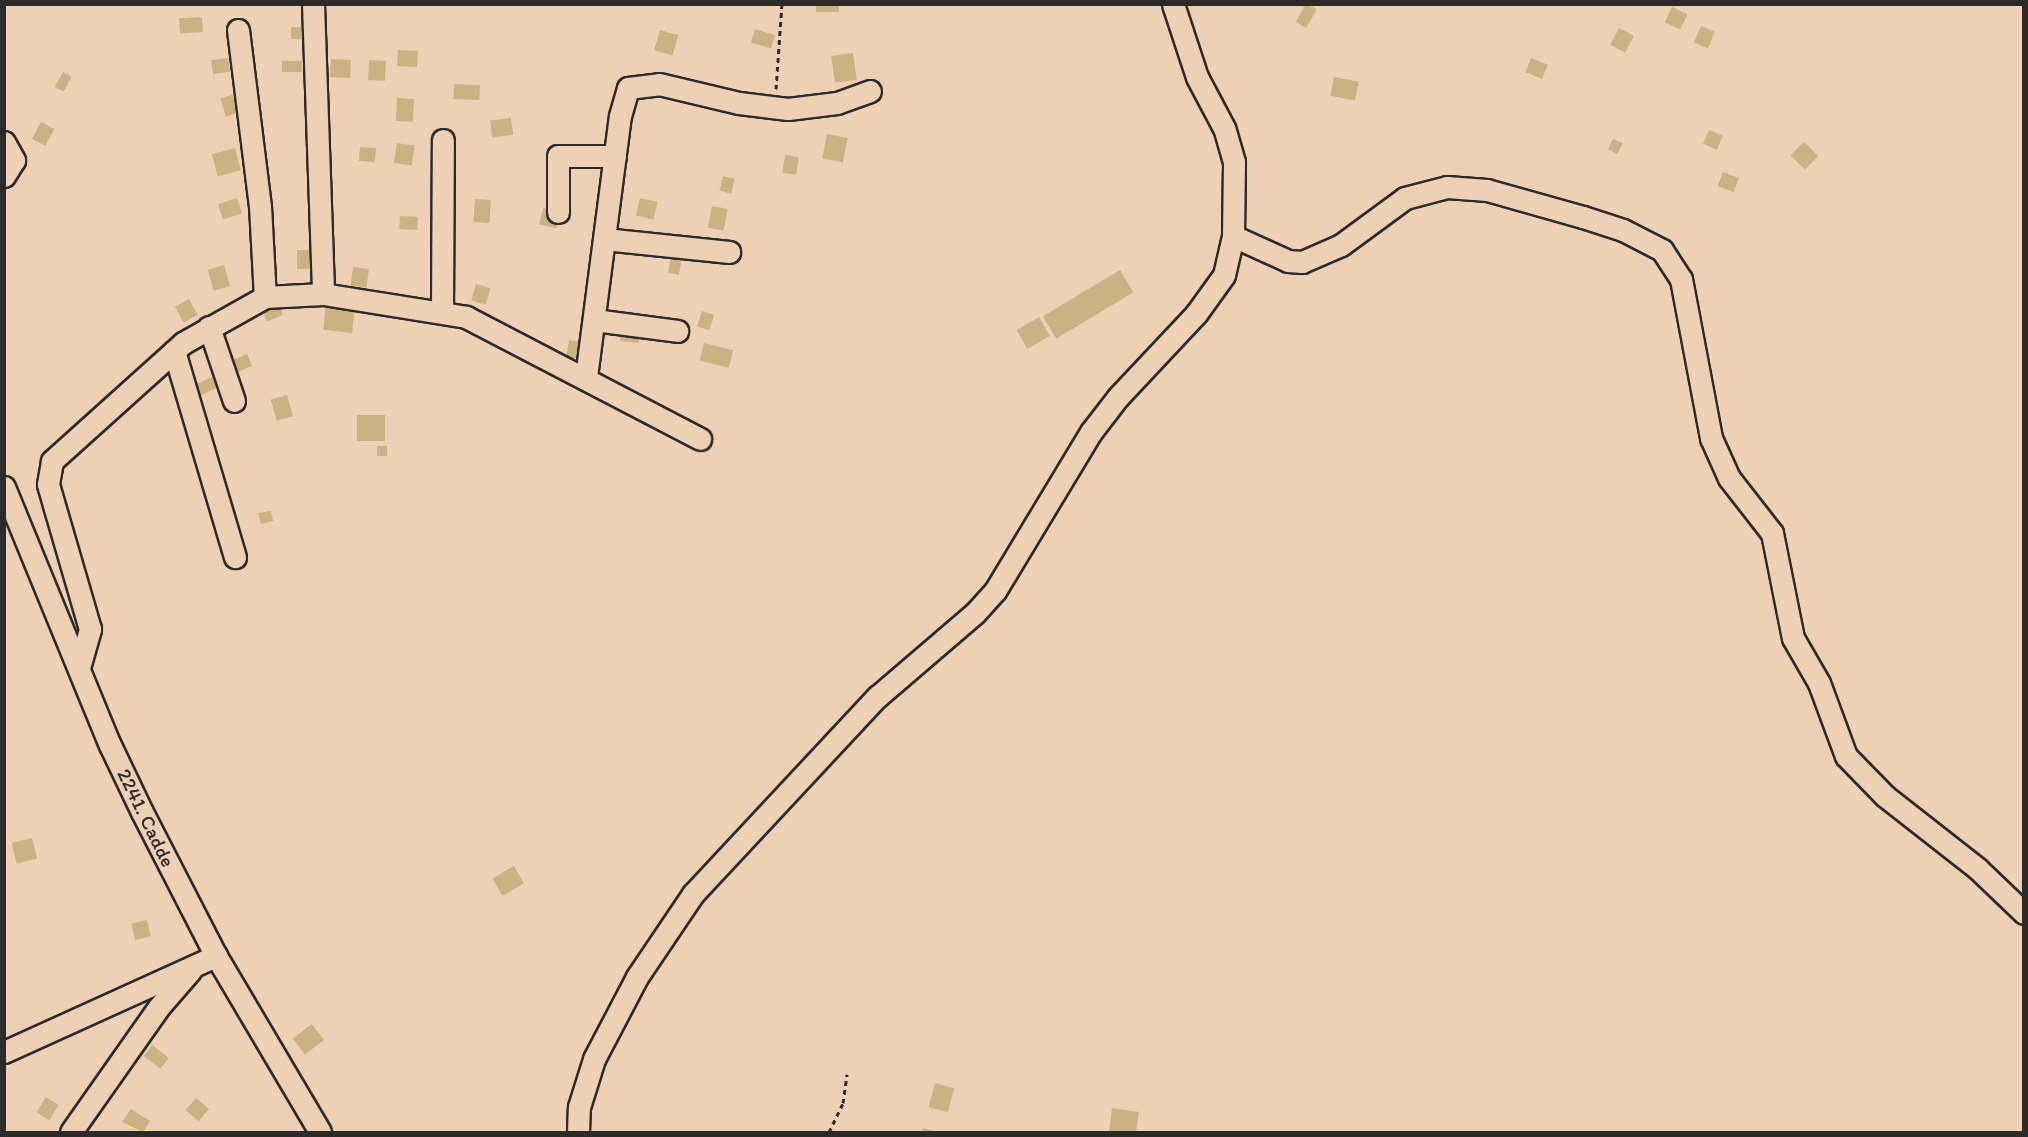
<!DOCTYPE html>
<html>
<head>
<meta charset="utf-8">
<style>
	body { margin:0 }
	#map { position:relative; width:2028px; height:1137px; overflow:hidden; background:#eed1b5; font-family:Itim,sans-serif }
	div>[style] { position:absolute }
	.building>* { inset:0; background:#cbb282; transform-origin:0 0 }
	.path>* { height:3px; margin-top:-1.5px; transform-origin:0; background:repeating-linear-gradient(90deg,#2b2b2b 0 4.5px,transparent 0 9px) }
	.roads { filter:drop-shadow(2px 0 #2b2b2b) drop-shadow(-2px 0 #2b2b2b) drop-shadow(0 2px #2b2b2b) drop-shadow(0 -2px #2b2b2b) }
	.minor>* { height:21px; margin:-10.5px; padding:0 10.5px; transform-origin:10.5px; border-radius:10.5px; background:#eed1b5 }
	span { translate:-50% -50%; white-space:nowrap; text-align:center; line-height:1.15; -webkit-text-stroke:6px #eed1b5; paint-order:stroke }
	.street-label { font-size:20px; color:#2b2b2b }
	.frame { position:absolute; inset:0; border:6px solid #2b2b2b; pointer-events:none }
</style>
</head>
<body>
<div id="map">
	<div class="building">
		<i style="left:816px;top:4px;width:23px;height:8px"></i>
		<i style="clip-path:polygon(1305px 4px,1317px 9px,1306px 28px,1296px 22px)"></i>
		<i style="left:1672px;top:7px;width:17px;height:17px;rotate:25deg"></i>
		<i style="left:202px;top:17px;width:15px;height:23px;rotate:86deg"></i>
		<i style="left:1701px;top:26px;width:15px;height:18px;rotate:23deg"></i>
		<i style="left:308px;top:27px;width:12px;height:17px;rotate:90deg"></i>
		<i style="left:1619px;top:28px;width:17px;height:19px;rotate:28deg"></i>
		<i style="left:755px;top:29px;width:21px;height:14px;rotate:17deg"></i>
		<i style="left:660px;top:30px;width:19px;height:21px;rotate:16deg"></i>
		<i style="left:398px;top:50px;width:20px;height:16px;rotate:3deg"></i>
		<i style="left:853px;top:53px;width:27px;height:22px;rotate:82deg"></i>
		<i style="left:228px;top:58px;width:14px;height:17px;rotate:82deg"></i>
		<i style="left:1531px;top:58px;width:18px;height:15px;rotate:22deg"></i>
		<i style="left:331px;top:59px;width:20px;height:18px;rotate:3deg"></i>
		<i style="left:369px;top:60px;width:17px;height:20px;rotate:3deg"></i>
		<i style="left:282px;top:61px;width:20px;height:11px"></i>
		<i style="left:63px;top:72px;width:10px;height:17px;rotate:29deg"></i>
		<i style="left:1334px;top:77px;width:25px;height:19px;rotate:11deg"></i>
		<i style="left:454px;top:84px;width:26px;height:15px;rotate:2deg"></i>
		<i style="left:235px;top:94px;width:19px;height:15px;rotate:74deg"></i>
		<i style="left:397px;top:98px;width:17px;height:23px;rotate:3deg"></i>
		<i style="left:511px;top:118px;width:17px;height:21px;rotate:83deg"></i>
		<i style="left:41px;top:122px;width:15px;height:19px;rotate:28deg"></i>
		<i style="left:1709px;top:130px;width:15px;height:15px;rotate:23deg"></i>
		<i style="left:827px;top:134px;width:21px;height:25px;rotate:11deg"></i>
		<i style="clip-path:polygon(1613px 139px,1623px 143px,1617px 154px,1608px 149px)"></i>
		<i style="left:1804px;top:142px;width:20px;height:19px;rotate:45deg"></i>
		<i style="left:397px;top:143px;width:18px;height:20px;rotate:9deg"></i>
		<i style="left:360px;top:147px;width:16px;height:14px;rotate:4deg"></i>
		<i style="left:235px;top:148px;width:23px;height:24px;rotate:75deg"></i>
		<i style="left:785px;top:155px;width:14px;height:18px;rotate:8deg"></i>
		<i style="left:1723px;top:172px;width:17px;height:15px;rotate:21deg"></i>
		<i style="left:723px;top:176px;width:12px;height:15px;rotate:14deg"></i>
		<i style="left:237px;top:198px;width:16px;height:20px;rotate:72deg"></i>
		<i style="left:640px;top:198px;width:18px;height:18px;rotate:13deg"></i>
		<i style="left:475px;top:199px;width:16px;height:23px;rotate:4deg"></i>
		<i style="left:712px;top:206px;width:16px;height:22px;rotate:11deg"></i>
		<i style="left:543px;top:208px;width:18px;height:17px;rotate:13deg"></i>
		<i style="left:400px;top:216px;width:18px;height:13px;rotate:3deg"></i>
		<i style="left:297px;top:250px;width:17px;height:19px"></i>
		<i style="left:671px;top:256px;width:11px;height:17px;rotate:10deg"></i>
		<i style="left:224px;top:265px;width:22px;height:17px;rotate:74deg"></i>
		<i style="left:353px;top:267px;width:16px;height:19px;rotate:7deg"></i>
		<i style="left:1120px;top:270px;width:26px;height:90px;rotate:59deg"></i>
		<i style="left:476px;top:284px;width:15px;height:17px;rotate:16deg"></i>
		<i style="left:189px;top:299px;width:18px;height:16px;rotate:61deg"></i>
		<i style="left:277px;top:301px;width:15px;height:17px;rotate:67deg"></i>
		<i style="left:326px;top:304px;width:29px;height:26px;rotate:6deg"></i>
		<i style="left:702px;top:311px;width:13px;height:16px;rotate:18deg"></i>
		<i style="left:1039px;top:317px;width:22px;height:26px;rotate:60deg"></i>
		<i style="left:622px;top:323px;width:19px;height:18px;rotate:6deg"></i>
		<i style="left:569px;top:340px;width:13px;height:17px;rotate:9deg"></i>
		<i style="left:704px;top:343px;width:30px;height:18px;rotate:14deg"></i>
		<i style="left:247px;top:354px;width:13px;height:17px;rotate:67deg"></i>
		<i style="left:212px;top:377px;width:12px;height:19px;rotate:66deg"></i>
		<i style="left:287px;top:395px;width:22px;height:17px;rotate:74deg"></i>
		<i style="left:357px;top:415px;width:28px;height:26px"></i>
		<i style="left:377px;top:446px;width:10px;height:10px"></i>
		<i style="clip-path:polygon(271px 511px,273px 521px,261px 524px,258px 513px)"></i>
		<i style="left:32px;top:838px;width:21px;height:21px;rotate:76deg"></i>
		<i style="left:514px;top:866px;width:20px;height:25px;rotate:60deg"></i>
		<i style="left:147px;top:920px;width:17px;height:16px;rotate:77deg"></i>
		<i style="left:312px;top:1024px;width:20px;height:24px;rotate:53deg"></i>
		<i style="left:152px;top:1045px;width:21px;height:14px;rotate:37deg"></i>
		<i style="left:935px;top:1083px;width:20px;height:25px;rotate:15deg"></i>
		<i style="left:46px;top:1097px;width:15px;height:18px;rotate:32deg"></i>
		<i style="left:196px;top:1098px;width:17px;height:16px;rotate:40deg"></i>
		<i style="clip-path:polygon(1112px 1108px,1139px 1112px,1136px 1132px,1109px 1132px)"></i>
		<i style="clip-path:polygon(131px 1109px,150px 1121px,143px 1132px,122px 1122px)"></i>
		<i style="clip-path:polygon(923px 1128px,938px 1132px,922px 1132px)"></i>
	</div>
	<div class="path">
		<i style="left:776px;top:89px;width:85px;rotate:-86deg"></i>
		<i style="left:829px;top:1132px;width:32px;rotate:-64deg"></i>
		<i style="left:843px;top:1103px;width:29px;rotate:-82deg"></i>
	</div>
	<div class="roads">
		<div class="minor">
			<i style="left:313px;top:4px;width:290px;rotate:88deg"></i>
			<i style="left:238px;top:30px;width:177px;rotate:82.9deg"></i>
			<i style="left:260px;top:206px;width:91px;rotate:86.9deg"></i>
			<i style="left:4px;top:142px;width:21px;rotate:61deg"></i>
			<i style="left:14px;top:160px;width:19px;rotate:122deg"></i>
			<i style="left:558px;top:212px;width:56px;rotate:-90deg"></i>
			<i style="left:558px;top:156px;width:57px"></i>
			<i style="left:1233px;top:236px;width:60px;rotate:24.4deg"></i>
			<i style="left:1288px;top:261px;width:14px;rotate:4deg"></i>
			<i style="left:1302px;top:262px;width:43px;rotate:-23.6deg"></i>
			<i style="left:1341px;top:245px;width:79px;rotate:-36.3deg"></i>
			<i style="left:1405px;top:198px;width:43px;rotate:-14.7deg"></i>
			<i style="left:1447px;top:187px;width:40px;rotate:4.3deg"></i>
			<i style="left:1487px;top:190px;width:100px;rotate:15.7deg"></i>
			<i style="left:1583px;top:217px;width:42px;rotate:18deg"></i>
			<i style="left:1623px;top:230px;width:44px;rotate:27.1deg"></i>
			<i style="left:1662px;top:250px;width:35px;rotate:57deg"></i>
			<i style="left:1681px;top:279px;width:162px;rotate:79.3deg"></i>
			<i style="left:1711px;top:438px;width:44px;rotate:65.8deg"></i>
			<i style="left:1729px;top:478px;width:70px;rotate:52deg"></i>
			<i style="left:1772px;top:533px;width:107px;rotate:78.7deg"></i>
			<i style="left:1793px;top:638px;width:52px;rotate:60deg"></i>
			<i style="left:1819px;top:683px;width:78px;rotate:69.7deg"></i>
			<i style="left:1846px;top:756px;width:56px;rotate:45.7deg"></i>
			<i style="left:1885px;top:796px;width:118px;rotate:38.1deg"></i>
			<i style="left:1978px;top:869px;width:64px;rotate:43.7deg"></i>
			<i style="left:604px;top:239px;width:126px;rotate:5.9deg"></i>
			<i style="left:442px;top:311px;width:171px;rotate:-89.7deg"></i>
			<i style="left:594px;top:320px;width:84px;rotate:7.5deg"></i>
			<i style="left:209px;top:327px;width:78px;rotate:71.3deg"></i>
			<i style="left:174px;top:351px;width:215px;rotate:73.5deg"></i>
			<i style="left:586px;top:377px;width:263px;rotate:-82.6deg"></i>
			<i style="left:620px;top:116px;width:29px;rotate:-74deg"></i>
			<i style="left:628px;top:88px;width:31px;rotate:-7deg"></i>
			<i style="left:659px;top:84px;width:82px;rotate:13.4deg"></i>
			<i style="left:739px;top:103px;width:49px;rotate:7deg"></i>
			<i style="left:788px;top:109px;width:49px;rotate:-7deg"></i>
			<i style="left:837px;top:103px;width:35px;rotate:-20deg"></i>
			<i style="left:4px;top:487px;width:279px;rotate:67.7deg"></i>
			<i style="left:110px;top:745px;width:74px;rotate:64.5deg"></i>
			<i style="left:142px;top:812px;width:162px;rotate:62.8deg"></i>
			<i style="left:216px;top:956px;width:204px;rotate:59.4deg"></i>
			<i style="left:79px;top:668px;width:41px;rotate:-74.2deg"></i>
			<i style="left:90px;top:629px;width:151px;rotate:-106.2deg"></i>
			<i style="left:48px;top:484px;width:23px;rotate:-80deg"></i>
			<i style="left:52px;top:461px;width:176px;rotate:-42deg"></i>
			<i style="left:183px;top:343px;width:94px;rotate:-29.3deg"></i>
			<i style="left:265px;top:297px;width:58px;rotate:-3deg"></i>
			<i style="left:323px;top:294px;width:145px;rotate:9.1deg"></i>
			<i style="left:466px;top:317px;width:264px;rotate:27.5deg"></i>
			<i style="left:4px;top:1052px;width:233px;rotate:-24.4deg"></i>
			<i style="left:71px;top:1132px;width:151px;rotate:-54.9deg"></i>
			<i style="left:158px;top:1008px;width:49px;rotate:-49.1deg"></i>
			<i style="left:578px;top:1132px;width:25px;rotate:-88deg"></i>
			<i style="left:579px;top:1107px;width:50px;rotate:-72.6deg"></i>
			<i style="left:594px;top:1059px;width:93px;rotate:-62.3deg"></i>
			<i style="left:637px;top:977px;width:100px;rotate:-56deg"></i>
			<i style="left:693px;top:894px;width:270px;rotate:-47deg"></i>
			<i style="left:877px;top:697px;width:129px;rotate:-40.6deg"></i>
			<i style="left:975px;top:613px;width:30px;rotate:-48deg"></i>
			<i style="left:995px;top:591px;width:186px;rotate:-58.9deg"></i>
			<i style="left:1091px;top:432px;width:44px;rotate:-52.4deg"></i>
			<i style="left:1118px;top:397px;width:114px;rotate:-46.8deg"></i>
			<i style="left:1196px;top:314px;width:48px;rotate:-54.3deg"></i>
			<i style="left:1224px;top:275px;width:40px;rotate:-77deg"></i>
			<i style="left:1233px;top:236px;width:74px;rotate:-89.2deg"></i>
			<i style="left:1234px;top:162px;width:35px;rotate:-106deg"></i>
			<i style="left:1224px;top:128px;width:58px;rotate:-117.9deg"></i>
			<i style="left:1197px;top:77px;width:77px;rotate:-108.2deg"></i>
		</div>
	</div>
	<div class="street-label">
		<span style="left:146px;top:818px;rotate:64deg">2241. Cadde</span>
	</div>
	<div class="frame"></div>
</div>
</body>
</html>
